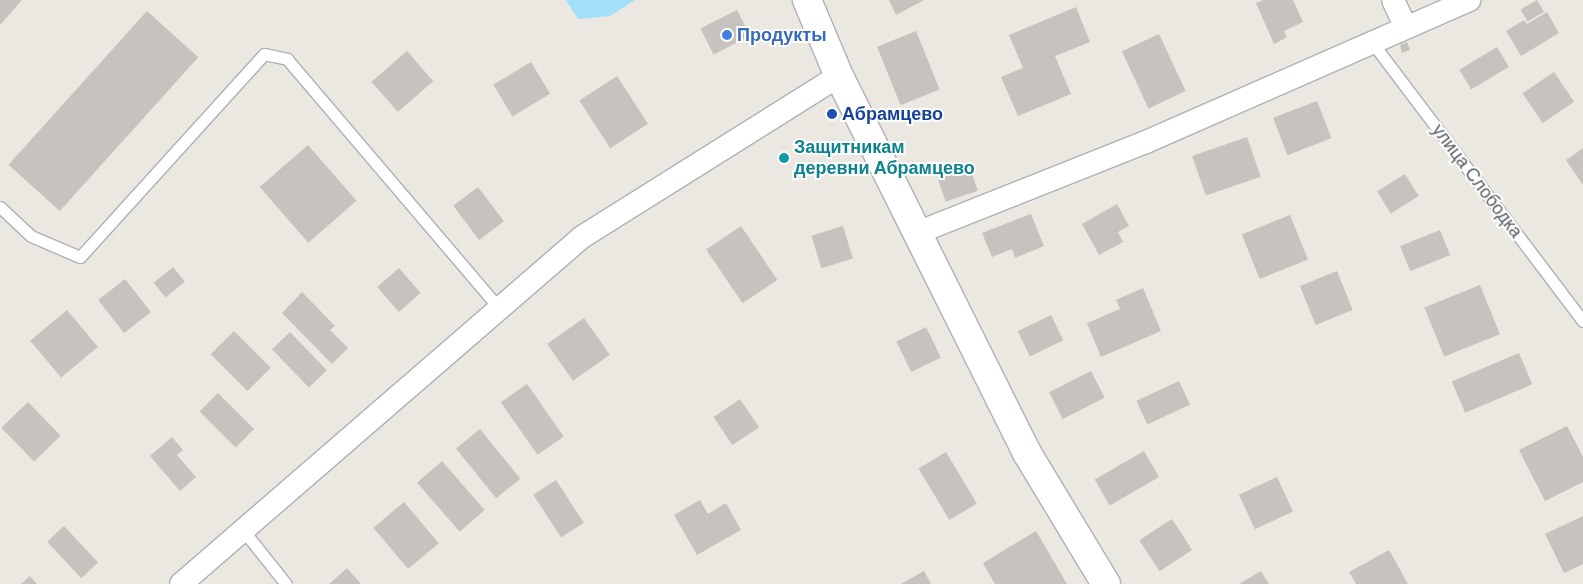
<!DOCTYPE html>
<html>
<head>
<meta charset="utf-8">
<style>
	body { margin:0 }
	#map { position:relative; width:1583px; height:584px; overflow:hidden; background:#ebe7e1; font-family:"DM Sans",sans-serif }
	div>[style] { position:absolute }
	.water>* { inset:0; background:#a2e0fa }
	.building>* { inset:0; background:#c6c2bd; transform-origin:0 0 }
	.roads { filter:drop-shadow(1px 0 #aeb2b6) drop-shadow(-1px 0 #aeb2b6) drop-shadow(0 1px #aeb2b6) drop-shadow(0 -1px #aeb2b6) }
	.lane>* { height:11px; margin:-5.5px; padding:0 5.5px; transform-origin:5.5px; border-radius:5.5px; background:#fff }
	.street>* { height:22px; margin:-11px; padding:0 11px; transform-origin:11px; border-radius:11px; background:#fff }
	.secondary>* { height:28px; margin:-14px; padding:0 14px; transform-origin:14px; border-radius:14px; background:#fff }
	.dots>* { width:14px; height:14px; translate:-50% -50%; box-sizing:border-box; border:2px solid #fff; border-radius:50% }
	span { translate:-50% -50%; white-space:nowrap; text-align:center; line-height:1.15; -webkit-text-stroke:4px #fff; paint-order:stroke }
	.shop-label { font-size:18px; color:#366cbe; font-weight:700 }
	.left { translate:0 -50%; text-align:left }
	.transit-label { font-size:18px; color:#164399; font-weight:700 }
	.culture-label { font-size:18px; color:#0d838f; font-weight:700 }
	.street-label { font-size:18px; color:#595e61 }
</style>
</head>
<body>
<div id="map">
	<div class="water">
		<i style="clip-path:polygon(566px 0,635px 0,610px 16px,578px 19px)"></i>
	</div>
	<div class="building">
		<i style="clip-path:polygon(0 0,22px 0,0 25px)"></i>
		<i style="clip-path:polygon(889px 0,924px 0,896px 15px)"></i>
		<i style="clip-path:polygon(1263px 0,1293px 0,1303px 22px,1284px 31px,1287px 37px,1274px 44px,1256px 3px)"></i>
		<i style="left:1537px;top:0;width:14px;height:19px;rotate:60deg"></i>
		<i style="clip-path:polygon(1076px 7px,1090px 42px,1055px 56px,1071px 94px,1018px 116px,1001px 77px,1023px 68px,1009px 35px)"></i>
		<i style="left:737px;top:10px;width:29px;height:41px;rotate:63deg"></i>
		<i style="left:147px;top:11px;width:69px;height:207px;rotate:42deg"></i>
		<i style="clip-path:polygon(1547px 12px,1559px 33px,1521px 56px,1506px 31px,1524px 20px,1527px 24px)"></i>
		<i style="left:916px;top:31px;width:63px;height:42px;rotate:68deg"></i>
		<i style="left:1159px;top:34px;width:63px;height:41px;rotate:65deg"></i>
		<i style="clip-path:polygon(1407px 42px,1410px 50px,1402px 53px,1400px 45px)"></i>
		<i style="left:1497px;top:47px;width:23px;height:44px;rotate:59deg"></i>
		<i style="left:407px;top:51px;width:40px;height:47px;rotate:49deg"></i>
		<i style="left:531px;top:62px;width:37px;height:44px;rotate:59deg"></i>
		<i style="left:1554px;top:72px;width:36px;height:38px;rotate:56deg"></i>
		<i style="left:617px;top:76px;width:57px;height:45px;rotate:57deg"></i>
		<i style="left:1317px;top:101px;width:40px;height:47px;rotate:69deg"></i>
		<i style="left:1247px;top:137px;width:42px;height:58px;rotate:71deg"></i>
		<i style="left:308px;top:145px;width:74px;height:64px;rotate:49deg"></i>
		<i style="clip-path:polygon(1583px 148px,1583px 185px,1566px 160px)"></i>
		<i style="left:970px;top:168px;width:24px;height:34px;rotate:71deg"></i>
		<i style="left:1405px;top:174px;width:26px;height:33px;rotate:58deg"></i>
		<i style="left:478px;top:187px;width:43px;height:31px;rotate:53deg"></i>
		<i style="clip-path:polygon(1117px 204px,1129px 226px,1118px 232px,1123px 242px,1099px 255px,1082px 224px)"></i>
		<i style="clip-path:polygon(1031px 214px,1044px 246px,1015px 258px,1012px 249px,992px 257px,982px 233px)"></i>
		<i style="left:1290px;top:215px;width:48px;height:52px;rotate:68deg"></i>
		<i style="left:741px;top:226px;width:65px;height:42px;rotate:56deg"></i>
		<i style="left:843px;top:226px;width:34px;height:33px;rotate:73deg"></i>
		<i style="left:1440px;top:230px;width:27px;height:43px;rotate:68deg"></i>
		<i style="left:173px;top:267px;width:19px;height:25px;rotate:51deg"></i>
		<i style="left:399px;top:268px;width:33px;height:29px;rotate:49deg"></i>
		<i style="left:1337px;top:271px;width:42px;height:40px;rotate:68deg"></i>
		<i style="left:125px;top:279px;width:42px;height:34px;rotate:52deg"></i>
		<i style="left:1480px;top:285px;width:53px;height:60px;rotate:68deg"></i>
		<i style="clip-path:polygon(1143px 288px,1161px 331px,1101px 357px,1087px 323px,1120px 309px,1116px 300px)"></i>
		<i style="clip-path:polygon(302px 292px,335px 326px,330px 330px,348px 348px,332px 364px,282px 313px)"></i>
		<i style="left:67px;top:310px;width:48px;height:48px;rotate:50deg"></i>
		<i style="left:1051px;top:315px;width:28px;height:37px;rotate:64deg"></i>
		<i style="left:584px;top:318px;width:45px;height:45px;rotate:55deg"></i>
		<i style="left:926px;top:327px;width:34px;height:33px;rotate:64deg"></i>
		<i style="left:234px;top:331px;width:52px;height:33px;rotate:45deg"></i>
		<i style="left:290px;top:332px;width:53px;height:25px;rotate:46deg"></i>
		<i style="left:1519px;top:353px;width:34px;height:73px;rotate:67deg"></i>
		<i style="left:1091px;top:371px;width:30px;height:47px;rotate:63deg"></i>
		<i style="left:1179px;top:381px;width:26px;height:47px;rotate:65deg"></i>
		<i style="left:527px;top:384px;width:64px;height:32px;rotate:55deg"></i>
		<i style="left:218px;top:393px;width:51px;height:26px;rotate:45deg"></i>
		<i style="left:740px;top:399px;width:34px;height:32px;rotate:56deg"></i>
		<i style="left:28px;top:402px;width:47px;height:37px;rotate:46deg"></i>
		<i style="clip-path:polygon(1567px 426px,1583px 457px,1583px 482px,1545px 501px,1519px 450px)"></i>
		<i style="left:480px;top:429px;width:64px;height:31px;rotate:51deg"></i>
		<i style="clip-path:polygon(172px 437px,183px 450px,177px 455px,196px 477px,180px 491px,150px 456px)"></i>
		<i style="left:1144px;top:451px;width:30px;height:57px;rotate:60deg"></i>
		<i style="left:946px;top:452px;width:60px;height:32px;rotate:59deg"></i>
		<i style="left:442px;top:461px;width:65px;height:33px;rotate:49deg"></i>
		<i style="left:1277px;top:477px;width:38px;height:42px;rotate:65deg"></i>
		<i style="left:556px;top:480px;width:51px;height:27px;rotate:57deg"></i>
		<i style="clip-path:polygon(700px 500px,708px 514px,726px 503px,741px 530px,697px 555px,674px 515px)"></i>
		<i style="left:404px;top:502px;width:54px;height:40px;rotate:50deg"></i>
		<i style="clip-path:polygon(1583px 516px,1583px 564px,1564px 573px,1545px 534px)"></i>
		<i style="left:1172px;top:519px;width:37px;height:39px;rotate:57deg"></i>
		<i style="left:64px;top:526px;width:50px;height:23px;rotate:47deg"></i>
		<i style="clip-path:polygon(1036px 531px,1067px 584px,995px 584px,983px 563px)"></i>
		<i style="clip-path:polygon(1389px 550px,1408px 584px,1356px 584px,1349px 572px)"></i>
		<i style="clip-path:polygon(347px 568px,361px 584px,329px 584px)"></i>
		<i style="clip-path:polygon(924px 571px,931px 584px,901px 584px)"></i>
		<i style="clip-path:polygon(1261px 571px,1269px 584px,1239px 584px)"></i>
		<i style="clip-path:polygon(30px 576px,37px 584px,21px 584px)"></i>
	</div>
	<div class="roads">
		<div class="lane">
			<i style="left:1371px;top:41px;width:351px;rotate:52.9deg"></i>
			<i style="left:0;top:207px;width:42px;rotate:43.1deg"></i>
			<i style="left:31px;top:236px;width:53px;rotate:23.2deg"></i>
			<i style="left:80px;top:257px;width:274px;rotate:-47.8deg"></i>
			<i style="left:264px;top:54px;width:24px;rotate:12deg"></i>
			<i style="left:287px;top:59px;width:327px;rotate:49.6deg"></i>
			<i style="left:243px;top:530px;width:69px;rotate:51.5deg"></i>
		</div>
		<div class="street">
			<i style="left:1393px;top:0;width:29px;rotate:65deg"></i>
			<i style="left:917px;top:233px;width:246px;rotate:-21.7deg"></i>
			<i style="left:1146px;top:142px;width:353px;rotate:-23.7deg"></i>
			<i style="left:181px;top:584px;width:530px;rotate:-40.87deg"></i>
			<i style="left:582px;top:237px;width:303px;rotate:-32.1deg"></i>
		</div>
		<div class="secondary">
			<i style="left:807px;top:0;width:82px;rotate:67.2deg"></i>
			<i style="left:839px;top:76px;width:421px;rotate:63.5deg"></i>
			<i style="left:1027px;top:453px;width:153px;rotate:58.9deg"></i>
		</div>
	</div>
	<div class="dots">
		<i style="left:727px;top:35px;background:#3f7fe0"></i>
		<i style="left:832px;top:114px;background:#1a4fb4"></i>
		<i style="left:784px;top:158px;background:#0f9aa8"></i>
	</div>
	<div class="shop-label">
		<span class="left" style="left:737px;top:35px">Продукты</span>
	</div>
	<div class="transit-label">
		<span class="left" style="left:842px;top:114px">Абрамцево</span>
	</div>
	<div class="culture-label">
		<span class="left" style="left:794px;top:158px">Защитникам<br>деревни Абрамцево</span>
	</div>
	<div class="street-label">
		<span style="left:1477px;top:181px;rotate:53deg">улица Слободка</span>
	</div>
</div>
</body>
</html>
